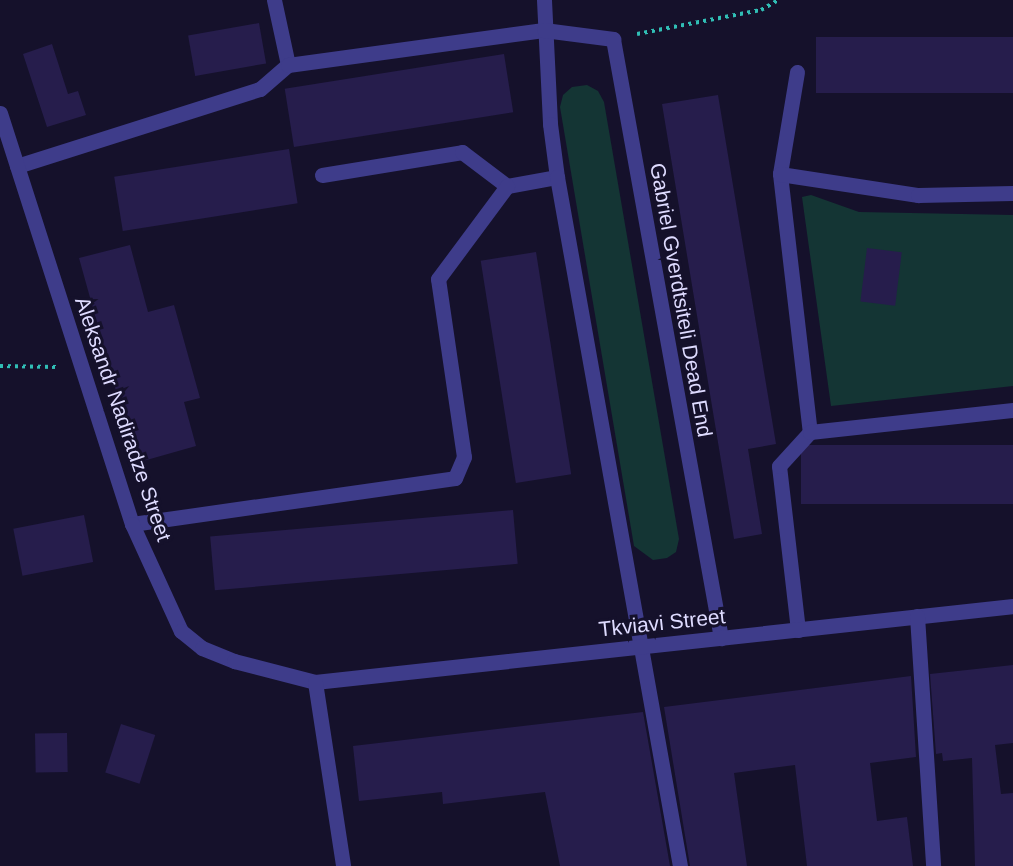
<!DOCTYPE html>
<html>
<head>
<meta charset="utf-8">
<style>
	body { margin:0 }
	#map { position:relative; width:1013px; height:866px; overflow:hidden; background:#15112b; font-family:Helvetica,sans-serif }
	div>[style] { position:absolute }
	.green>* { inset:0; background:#143534 }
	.building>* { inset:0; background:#261d4c; transform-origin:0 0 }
	.path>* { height:4px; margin-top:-2px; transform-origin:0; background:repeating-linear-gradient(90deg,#30beb5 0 3px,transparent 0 7.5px) }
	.lane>* { height:15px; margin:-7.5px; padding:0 7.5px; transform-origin:7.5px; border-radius:7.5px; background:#3e3c8a }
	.street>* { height:15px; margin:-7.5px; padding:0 7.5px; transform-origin:7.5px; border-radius:7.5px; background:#3e3c8a }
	span { translate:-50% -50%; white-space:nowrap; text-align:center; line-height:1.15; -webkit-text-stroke:6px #15112b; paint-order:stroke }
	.street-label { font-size:21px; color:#dedbff }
</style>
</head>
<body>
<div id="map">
	<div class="green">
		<i style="clip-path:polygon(587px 85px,598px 91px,604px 102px,679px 539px,676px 552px,667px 558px,653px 560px,634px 546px,560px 107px,563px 95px,572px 87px)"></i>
		<i style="clip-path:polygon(811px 195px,859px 212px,1013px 215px,1013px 386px,831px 406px,802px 197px)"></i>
	</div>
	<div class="building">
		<i style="left:259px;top:23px;width:41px;height:72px;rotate:80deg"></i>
		<i style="left:1013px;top:37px;width:56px;height:197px;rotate:90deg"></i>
		<i style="clip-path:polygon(52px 44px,68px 94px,78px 91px,86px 115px,47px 127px,23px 54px)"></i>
		<i style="left:504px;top:54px;width:59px;height:222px;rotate:81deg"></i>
		<i style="clip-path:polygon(718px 95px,776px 444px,748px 449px,762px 534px,734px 539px,662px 104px)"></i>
		<i style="left:289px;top:149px;width:55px;height:177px;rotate:81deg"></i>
		<i style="clip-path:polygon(130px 245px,148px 312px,174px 305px,200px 398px,184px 402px,196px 446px,136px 463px,79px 258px)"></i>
		<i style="left:867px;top:248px;width:35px;height:54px;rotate:7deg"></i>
		<i style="left:536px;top:252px;width:225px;height:56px;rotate:81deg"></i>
		<i style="left:1013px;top:445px;width:59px;height:212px;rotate:90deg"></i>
		<i style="left:513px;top:510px;width:54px;height:304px;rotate:85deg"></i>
		<i style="left:84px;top:515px;width:48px;height:72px;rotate:79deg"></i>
		<i style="clip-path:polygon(1013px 665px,1013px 743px,995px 745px,1001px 794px,1013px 793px,1013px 866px,975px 866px,972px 758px,943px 761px,942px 753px,936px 754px,930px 674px)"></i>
		<i style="clip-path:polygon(911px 676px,916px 757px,870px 763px,877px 821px,907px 817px,913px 866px,807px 866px,795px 765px,734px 773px,747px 866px,690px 866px,664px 707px)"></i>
		<i style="clip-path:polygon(643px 712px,670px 866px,560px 866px,545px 792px,443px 804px,442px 792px,359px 801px,353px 746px)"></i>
		<i style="left:121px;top:724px;width:36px;height:51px;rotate:18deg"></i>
		<i style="left:67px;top:733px;width:39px;height:32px;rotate:89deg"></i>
	</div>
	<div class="path">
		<i style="left:637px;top:34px;width:126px;rotate:-11deg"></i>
		<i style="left:761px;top:10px;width:20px;rotate:-30deg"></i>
		<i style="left:0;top:366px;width:57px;rotate:1deg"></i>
	</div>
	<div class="lane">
		<i style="left:274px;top:0;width:66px;rotate:77.8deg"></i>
		<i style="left:797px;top:72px;width:103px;rotate:99.5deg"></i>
		<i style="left:780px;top:174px;width:260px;rotate:83.4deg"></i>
		<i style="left:17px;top:166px;width:255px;rotate:-17.6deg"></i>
		<i style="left:260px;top:89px;width:37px;rotate:-41deg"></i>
		<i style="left:288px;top:65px;width:258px;rotate:-7.8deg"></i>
		<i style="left:780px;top:174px;width:140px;rotate:8.7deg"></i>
		<i style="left:918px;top:195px;width:95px;rotate:-1.2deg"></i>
		<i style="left:322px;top:175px;width:142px;rotate:-9.3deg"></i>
		<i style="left:462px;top:152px;width:56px;rotate:37.1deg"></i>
		<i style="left:507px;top:186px;width:51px;rotate:-10.2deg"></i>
		<i style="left:132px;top:524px;width:326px;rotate:-8.1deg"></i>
		<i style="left:455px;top:478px;width:23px;rotate:-67deg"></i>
		<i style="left:464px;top:457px;width:180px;rotate:-98.3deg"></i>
		<i style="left:438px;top:279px;width:116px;rotate:-53.4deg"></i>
		<i style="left:798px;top:630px;width:165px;rotate:-96.6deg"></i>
		<i style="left:779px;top:466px;width:46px;rotate:-47.6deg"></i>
		<i style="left:810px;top:432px;width:204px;rotate:-6.2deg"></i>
	</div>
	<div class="street">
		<i style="left:544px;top:0;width:124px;rotate:87.2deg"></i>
		<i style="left:550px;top:124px;width:53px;rotate:82.5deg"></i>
		<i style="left:557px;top:177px;width:700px;rotate:79.88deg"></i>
		<i style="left:544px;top:30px;width:70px;rotate:7.4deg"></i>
		<i style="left:613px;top:39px;width:609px;rotate:79.78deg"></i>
		<i style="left:0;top:113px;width:432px;rotate:72.2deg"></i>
		<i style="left:132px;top:524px;width:118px;rotate:65.4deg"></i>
		<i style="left:181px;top:631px;width:27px;rotate:39deg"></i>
		<i style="left:202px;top:648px;width:35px;rotate:22deg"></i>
		<i style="left:234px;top:661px;width:84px;rotate:14.5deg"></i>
		<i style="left:315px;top:682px;width:702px;rotate:-6.21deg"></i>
		<i style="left:917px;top:616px;width:251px;rotate:86.3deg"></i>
		<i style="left:315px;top:682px;width:186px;rotate:81.3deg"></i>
	</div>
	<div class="street-label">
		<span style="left:681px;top:300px;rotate:80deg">Gabriel Gverdtsiteli Dead End</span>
		<span style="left:123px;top:419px;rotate:71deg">Aleksandr Nadiradze Street</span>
		<span style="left:662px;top:623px;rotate:-6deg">Tkviavi Street</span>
	</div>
</div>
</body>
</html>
